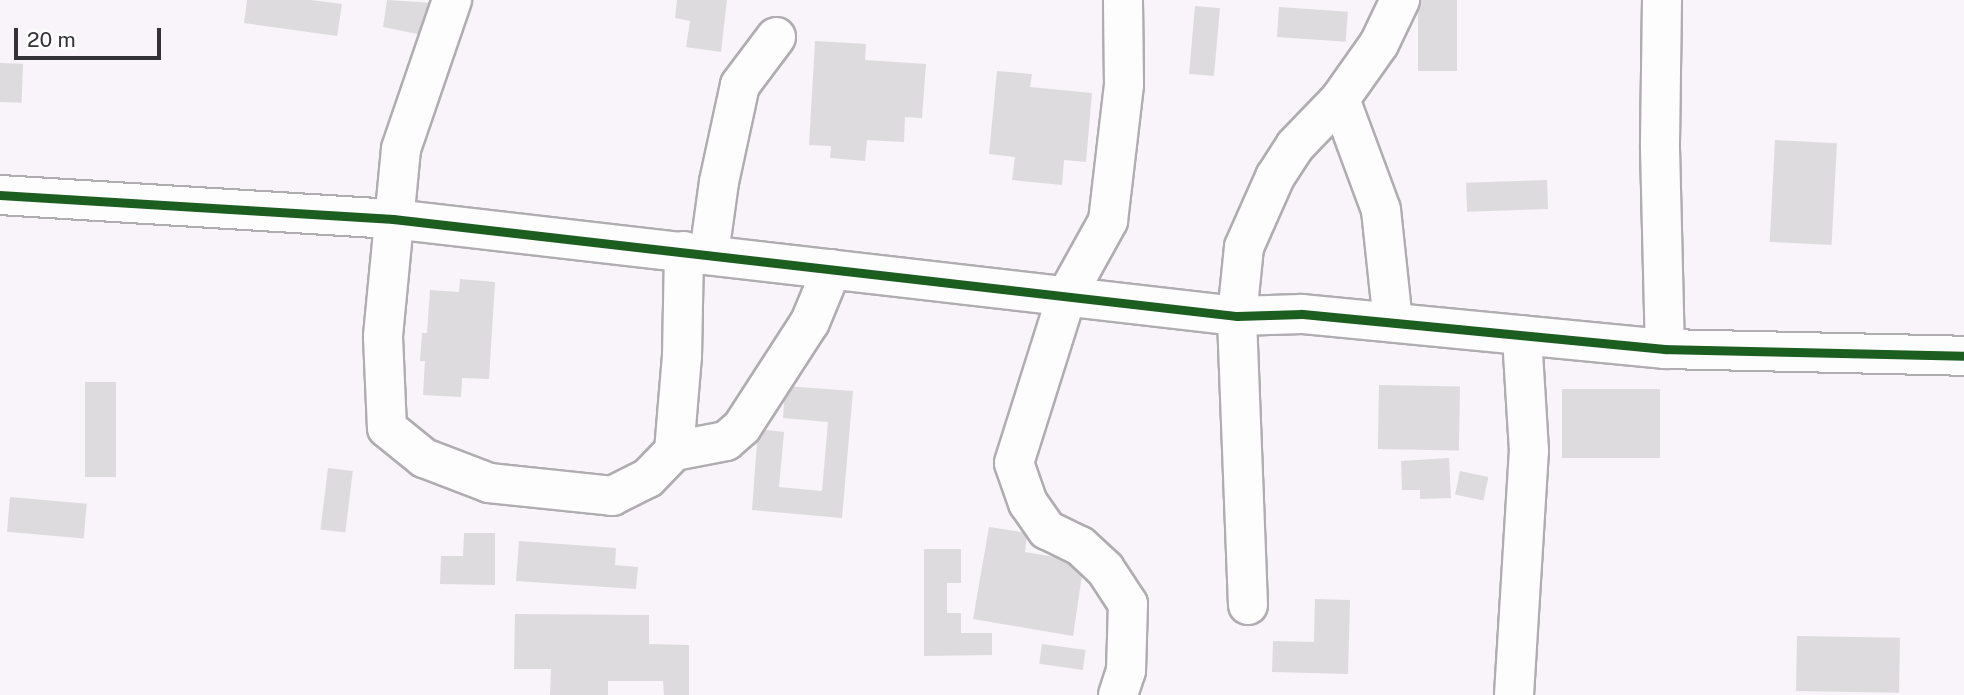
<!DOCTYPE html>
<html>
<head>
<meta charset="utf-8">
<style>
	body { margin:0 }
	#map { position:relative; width:1964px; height:695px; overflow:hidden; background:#f8f4f9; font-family:"Public Sans",sans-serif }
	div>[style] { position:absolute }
	.building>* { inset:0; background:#dedbdf; transform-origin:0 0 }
	.roads { filter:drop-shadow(2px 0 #b0adb1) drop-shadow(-2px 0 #b0adb1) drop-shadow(0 2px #b0adb1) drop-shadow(0 -2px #b0adb1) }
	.minor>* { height:38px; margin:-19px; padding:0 19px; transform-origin:19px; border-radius:19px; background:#fefdfe }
	.cycleway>* { height:9px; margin:-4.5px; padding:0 4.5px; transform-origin:4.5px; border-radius:4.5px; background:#1b5e20 }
	span { translate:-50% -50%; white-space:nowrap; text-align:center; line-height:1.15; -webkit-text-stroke:7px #fff; paint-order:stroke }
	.scale { position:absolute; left:14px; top:28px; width:147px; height:32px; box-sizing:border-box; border:4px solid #343236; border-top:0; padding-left:9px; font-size:21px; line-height:24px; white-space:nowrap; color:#343236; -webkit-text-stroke:5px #fff; paint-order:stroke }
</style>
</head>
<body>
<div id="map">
	<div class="building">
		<i style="clip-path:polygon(247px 0,311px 0,342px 4px,337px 36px,244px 23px)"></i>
		<i style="clip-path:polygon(387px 0,434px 3px,427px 36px,383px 27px)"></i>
		<i style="clip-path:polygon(677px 0,727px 0,721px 52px,686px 47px,690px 21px,675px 18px)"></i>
		<i style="left:1418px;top:0;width:39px;height:71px"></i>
		<i style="left:1195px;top:6px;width:25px;height:68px;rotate:5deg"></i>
		<i style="left:1279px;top:7px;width:69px;height:30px;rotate:4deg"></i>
		<i style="clip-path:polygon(815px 41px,866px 44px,865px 60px,926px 64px,922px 118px,905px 117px,904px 142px,867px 140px,865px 161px,830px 158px,831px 146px,809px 145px)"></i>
		<i style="left:0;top:63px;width:23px;height:39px;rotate:2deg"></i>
		<i style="clip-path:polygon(997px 71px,1032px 74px,1030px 87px,1092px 93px,1086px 162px,1064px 160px,1062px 185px,1012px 180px,1015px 157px,989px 154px)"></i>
		<i style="left:1775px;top:140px;width:62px;height:102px;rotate:3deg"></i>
		<i style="left:1547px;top:180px;width:29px;height:81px;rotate:88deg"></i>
		<i style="clip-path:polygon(460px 279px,495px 282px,489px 379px,462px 378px,461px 397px,423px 395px,425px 361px,420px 361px,422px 333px,427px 333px,430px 290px,459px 292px)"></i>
		<i style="left:116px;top:382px;width:95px;height:31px;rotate:90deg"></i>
		<i style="left:1379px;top:385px;width:81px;height:64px;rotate:1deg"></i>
		<i style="clip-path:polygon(785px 386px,853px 391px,842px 518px,752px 510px,758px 429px,784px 432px,779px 487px,822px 491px,828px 422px,783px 418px)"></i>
		<i style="left:1562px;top:389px;width:98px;height:69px"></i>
		<i style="clip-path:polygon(1449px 458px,1451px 498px,1420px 499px,1420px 490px,1402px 490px,1401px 461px)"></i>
		<i style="left:328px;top:468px;width:25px;height:62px;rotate:7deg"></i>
		<i style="left:1460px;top:471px;width:29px;height:24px;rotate:12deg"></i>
		<i style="left:10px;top:497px;width:77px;height:35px;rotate:5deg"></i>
		<i style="clip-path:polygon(989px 527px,1027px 533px,1025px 552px,1084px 562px,1073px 636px,973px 619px)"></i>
		<i style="clip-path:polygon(464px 533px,495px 533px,495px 585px,440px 584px,441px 556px,463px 556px)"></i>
		<i style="clip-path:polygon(519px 541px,616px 548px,615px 565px,638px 567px,636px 589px,516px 581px)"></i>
		<i style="clip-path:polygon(924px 549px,961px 549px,961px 583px,947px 583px,947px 613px,961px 613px,961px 633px,992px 633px,992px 655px,924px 656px)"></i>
		<i style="clip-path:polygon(1315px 599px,1350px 600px,1348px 674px,1272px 672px,1273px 641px,1314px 642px)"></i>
		<i style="clip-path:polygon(515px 614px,649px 615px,649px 644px,689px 645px,689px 695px,664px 695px,663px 681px,608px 681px,608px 695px,550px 695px,551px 669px,514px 669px)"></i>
		<i style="left:1797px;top:636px;width:103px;height:55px;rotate:1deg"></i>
		<i style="left:1042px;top:644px;width:44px;height:20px;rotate:8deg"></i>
	</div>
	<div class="roads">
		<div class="minor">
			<i style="left:452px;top:0;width:157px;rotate:108.9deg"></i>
			<i style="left:401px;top:149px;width:189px;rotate:95.5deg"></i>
			<i style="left:383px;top:337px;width:91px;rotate:87.5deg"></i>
			<i style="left:387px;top:428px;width:48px;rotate:39deg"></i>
			<i style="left:424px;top:458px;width:70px;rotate:21deg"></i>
			<i style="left:489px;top:483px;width:124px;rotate:6deg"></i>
			<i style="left:612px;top:496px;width:40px;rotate:-26.6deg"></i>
			<i style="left:648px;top:478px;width:37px;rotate:-46deg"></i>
			<i style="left:674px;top:451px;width:95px;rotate:-85.2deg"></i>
			<i style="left:682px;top:356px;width:105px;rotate:-88.9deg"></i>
			<i style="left:1662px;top:0;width:148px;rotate:90.8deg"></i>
			<i style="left:1660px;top:148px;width:201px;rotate:88.6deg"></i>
			<i style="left:1340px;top:99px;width:118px;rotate:69.7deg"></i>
			<i style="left:1381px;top:210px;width:113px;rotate:83.9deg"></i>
			<i style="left:0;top:195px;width:394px;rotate:3.5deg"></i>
			<i style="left:393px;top:219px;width:850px;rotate:6.56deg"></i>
			<i style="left:1237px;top:316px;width:65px;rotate:-1.8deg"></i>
			<i style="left:1302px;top:314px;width:365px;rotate:5.5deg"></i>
			<i style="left:1665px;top:349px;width:299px;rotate:1.3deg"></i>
			<i style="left:709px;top:254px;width:73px;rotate:-82.1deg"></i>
			<i style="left:719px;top:182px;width:99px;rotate:-77.8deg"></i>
			<i style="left:740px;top:85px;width:60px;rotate:-53.1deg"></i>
			<i style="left:674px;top:451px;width:53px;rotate:-10.9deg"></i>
			<i style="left:726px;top:441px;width:21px;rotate:-41deg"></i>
			<i style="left:742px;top:427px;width:125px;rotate:-57.1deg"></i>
			<i style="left:810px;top:322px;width:57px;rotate:-67.5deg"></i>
			<i style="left:1248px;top:605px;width:289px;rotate:-92.2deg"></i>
			<i style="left:1237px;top:316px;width:69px;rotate:-84.2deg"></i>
			<i style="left:1244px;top:247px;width:77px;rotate:-66.1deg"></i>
			<i style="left:1275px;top:177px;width:37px;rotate:-57deg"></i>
			<i style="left:1295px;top:146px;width:65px;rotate:-46.2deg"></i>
			<i style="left:1340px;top:99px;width:67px;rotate:-54.7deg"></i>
			<i style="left:1379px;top:44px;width:49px;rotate:-64.5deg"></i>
			<i style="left:1118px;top:695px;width:25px;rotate:-72deg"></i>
			<i style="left:1126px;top:671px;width:67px;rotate:-88.3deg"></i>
			<i style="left:1128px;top:604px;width:42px;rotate:-123.3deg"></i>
			<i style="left:1105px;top:569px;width:34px;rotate:-137deg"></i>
			<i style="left:1080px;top:546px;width:37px;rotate:-154deg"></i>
			<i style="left:1047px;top:530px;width:33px;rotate:-125deg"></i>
			<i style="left:1028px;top:503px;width:42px;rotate:-109.3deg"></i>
			<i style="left:1014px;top:463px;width:176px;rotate:-72.5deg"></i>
			<i style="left:1067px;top:295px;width:85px;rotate:-61deg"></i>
			<i style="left:1108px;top:221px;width:138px;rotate:-83.3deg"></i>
			<i style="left:1124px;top:84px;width:84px;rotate:-90.7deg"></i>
			<i style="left:1514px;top:695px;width:244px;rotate:-86.5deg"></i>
			<i style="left:1529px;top:451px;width:116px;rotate:-93.5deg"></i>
		</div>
	</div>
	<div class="cycleway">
		<i style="left:0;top:195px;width:394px;rotate:3.5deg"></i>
		<i style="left:393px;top:219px;width:850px;rotate:6.56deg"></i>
		<i style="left:1237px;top:316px;width:65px;rotate:-1.8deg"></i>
		<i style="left:1302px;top:314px;width:365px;rotate:5.5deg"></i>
		<i style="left:1665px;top:349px;width:299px;rotate:1.3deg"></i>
	</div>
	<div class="scale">20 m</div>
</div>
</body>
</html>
